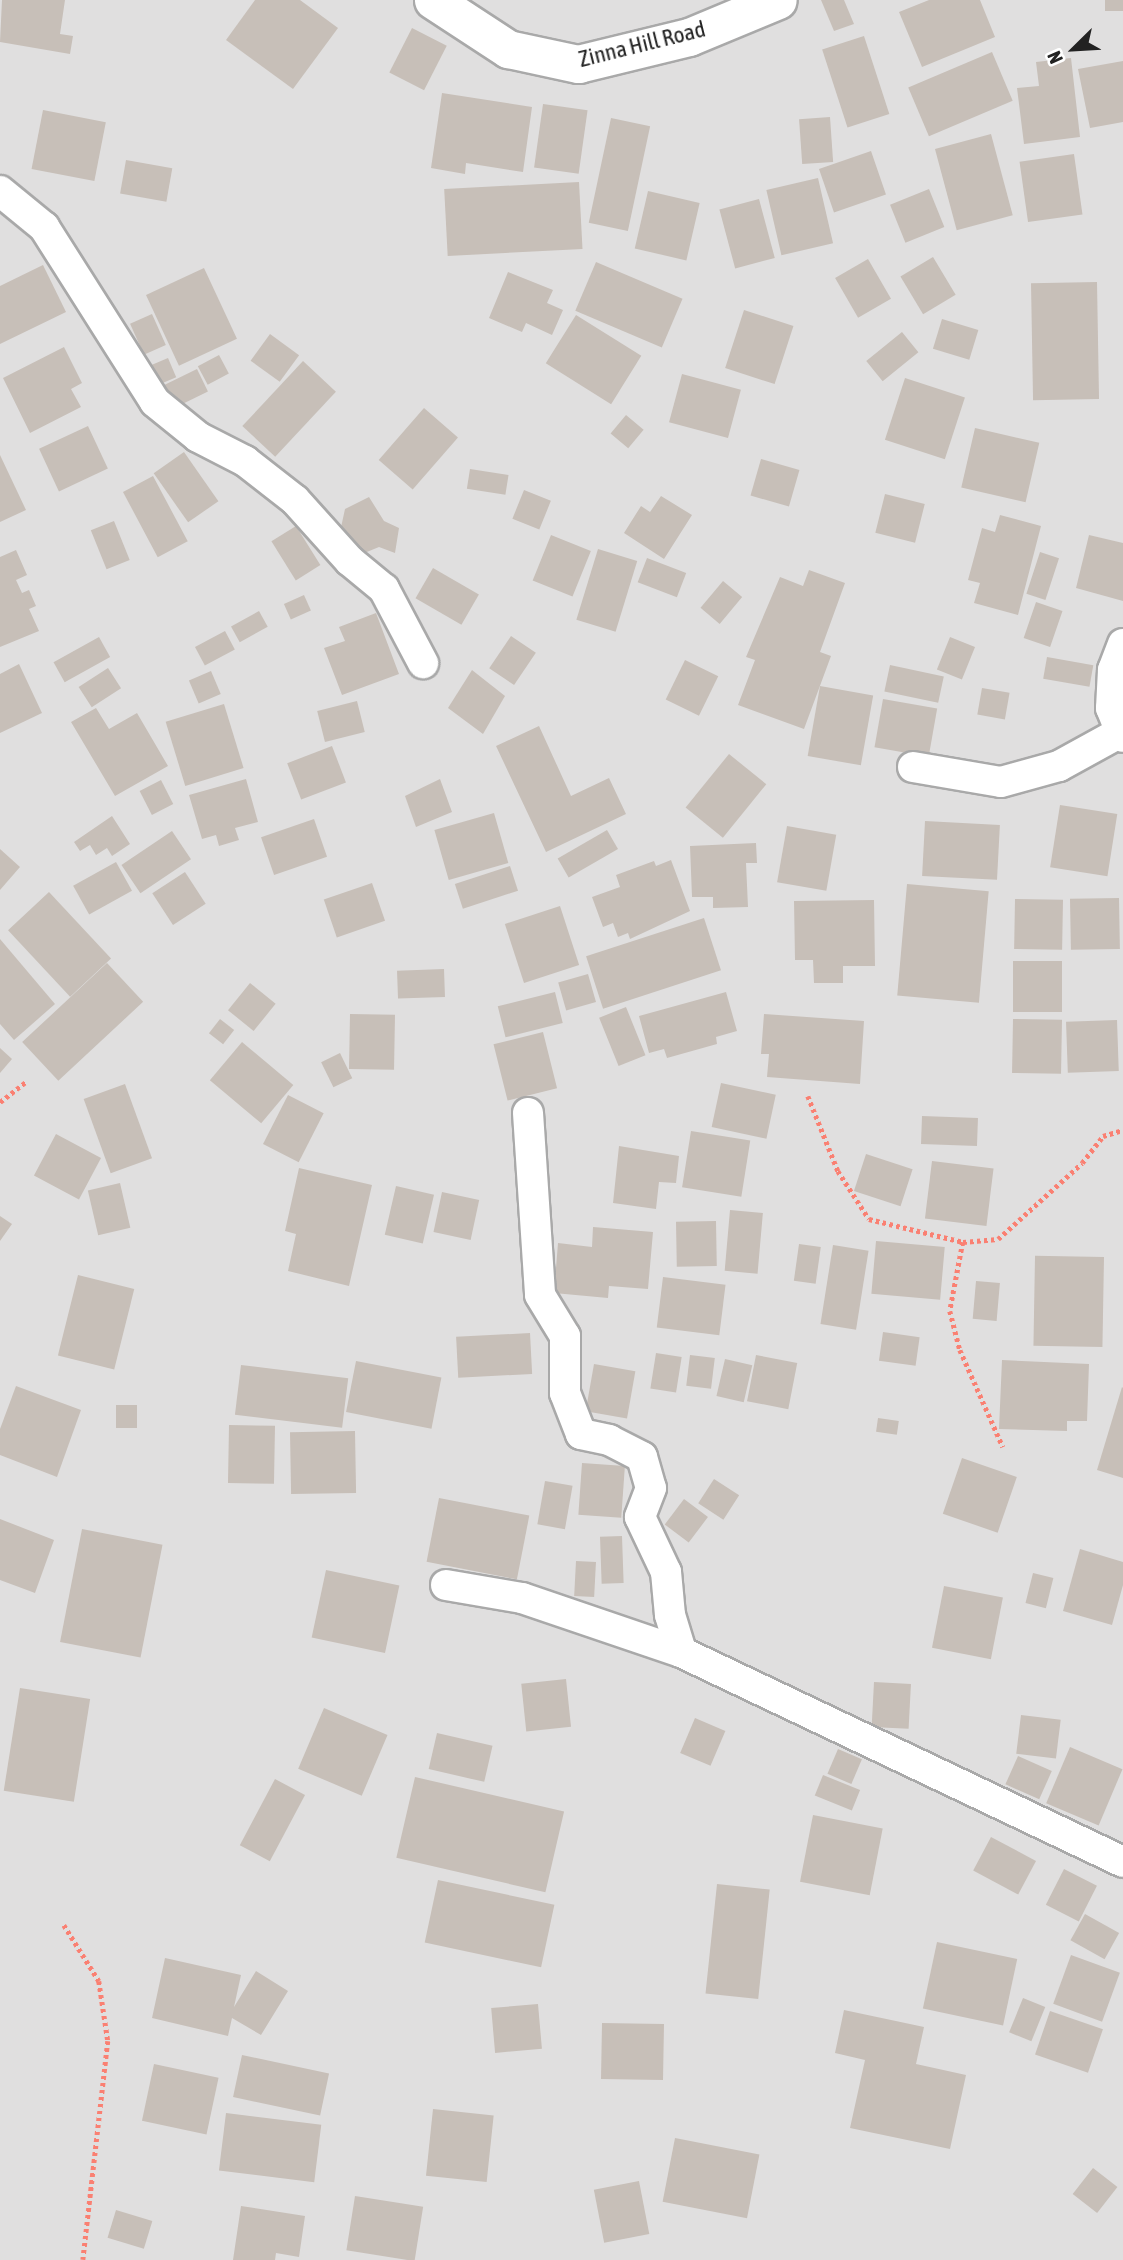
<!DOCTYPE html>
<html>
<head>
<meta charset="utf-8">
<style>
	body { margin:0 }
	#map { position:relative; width:1123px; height:2260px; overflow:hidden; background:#f2efe9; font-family:"Asap Condensed",sans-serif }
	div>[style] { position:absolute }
	.residential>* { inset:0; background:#e0dfdf; transform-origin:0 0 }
	.building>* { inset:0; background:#c7bfb8; transform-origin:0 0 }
	.path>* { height:4.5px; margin-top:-2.25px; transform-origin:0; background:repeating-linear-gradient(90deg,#fa8072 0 3.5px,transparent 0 7px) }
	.roads { filter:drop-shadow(2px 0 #a9a9a9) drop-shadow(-2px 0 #a9a9a9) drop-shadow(0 2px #a9a9a9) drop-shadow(0 -2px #a9a9a9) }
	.minor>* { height:30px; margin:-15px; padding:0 15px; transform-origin:15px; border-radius:15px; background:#fff }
	.tertiary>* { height:37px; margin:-18.5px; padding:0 18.5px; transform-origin:18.5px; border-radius:18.5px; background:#fff }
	span { translate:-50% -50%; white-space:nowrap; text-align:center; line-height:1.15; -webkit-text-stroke:5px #fff; paint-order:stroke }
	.street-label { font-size:23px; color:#222 }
	.north { position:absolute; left:1039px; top:14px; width:70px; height:70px; -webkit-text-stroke:5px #fff; paint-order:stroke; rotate:246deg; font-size:19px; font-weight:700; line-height:28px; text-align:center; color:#222 }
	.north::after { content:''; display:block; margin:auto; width:24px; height:32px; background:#222; clip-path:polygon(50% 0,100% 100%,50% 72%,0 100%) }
</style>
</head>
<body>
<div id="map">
	<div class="residential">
		<i style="left:0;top:0;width:1123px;height:2260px"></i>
	</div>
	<div class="building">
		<i style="clip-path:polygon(2px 0,65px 0,60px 34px,73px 36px,70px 54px,0 42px)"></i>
		<i style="clip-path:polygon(255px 0,300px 0,338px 28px,293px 89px,226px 40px)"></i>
		<i style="clip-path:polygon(821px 0,844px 0,854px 24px,834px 31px)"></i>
		<i style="clip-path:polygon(929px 0,980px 0,995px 37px,922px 67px,899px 12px)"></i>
		<i style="left:1105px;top:0;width:18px;height:11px"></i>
		<i style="left:412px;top:28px;width:39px;height:50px;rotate:27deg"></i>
		<i style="left:864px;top:36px;width:82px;height:44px;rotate:72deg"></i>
		<i style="left:992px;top:52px;width:53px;height:91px;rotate:67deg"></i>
		<i style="clip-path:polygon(1071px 58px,1080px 137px,1024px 144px,1017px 88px,1039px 86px,1036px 62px)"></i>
		<i style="clip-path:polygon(1123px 61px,1123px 122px,1090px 128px,1078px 69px)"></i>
		<i style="clip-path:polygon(442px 93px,532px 107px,523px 172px,466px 163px,465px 174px,431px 168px)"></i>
		<i style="left:543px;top:104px;width:45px;height:64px;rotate:8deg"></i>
		<i style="left:43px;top:110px;width:64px;height:60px;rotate:11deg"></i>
		<i style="left:830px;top:117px;width:45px;height:31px;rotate:86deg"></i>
		<i style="left:611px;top:118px;width:40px;height:107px;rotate:12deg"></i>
		<i style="left:991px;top:134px;width:84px;height:58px;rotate:75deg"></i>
		<i style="left:871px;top:151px;width:46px;height:55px;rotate:71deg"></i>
		<i style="left:1074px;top:154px;width:61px;height:55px;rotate:82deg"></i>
		<i style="left:126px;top:160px;width:47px;height:34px;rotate:10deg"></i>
		<i style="left:818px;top:178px;width:67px;height:53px;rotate:77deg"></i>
		<i style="left:579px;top:182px;width:67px;height:135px;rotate:87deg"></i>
		<i style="left:929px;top:189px;width:41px;height:42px;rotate:68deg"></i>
		<i style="left:648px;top:191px;width:53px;height:59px;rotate:13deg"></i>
		<i style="left:759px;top:199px;width:61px;height:41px;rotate:75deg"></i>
		<i style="left:933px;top:257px;width:44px;height:38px;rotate:59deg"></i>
		<i style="left:868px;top:259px;width:46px;height:38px;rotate:60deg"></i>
		<i style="left:596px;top:262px;width:94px;height:53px;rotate:23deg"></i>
		<i style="clip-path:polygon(43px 265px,66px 312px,0 344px,0 286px)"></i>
		<i style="left:204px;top:268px;width:78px;height:64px;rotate:65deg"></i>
		<i style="clip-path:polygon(508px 272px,553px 290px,547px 303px,563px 310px,552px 335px,526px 323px,522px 332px,489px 318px)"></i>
		<i style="left:1097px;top:282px;width:117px;height:66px;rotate:89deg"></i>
		<i style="left:744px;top:310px;width:52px;height:61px;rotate:18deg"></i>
		<i style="left:152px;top:314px;width:34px;height:24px;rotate:66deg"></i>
		<i style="left:576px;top:315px;width:77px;height:57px;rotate:32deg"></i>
		<i style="left:942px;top:319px;width:38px;height:31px;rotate:17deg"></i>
		<i style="left:902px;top:332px;width:26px;height:46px;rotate:51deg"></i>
		<i style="left:270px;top:334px;width:36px;height:33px;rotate:36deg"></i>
		<i style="clip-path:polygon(64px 347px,82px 383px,71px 389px,81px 407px,30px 433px,3px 378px)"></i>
		<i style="left:219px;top:355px;width:21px;height:24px;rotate:62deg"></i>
		<i style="left:168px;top:358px;width:21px;height:25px;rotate:67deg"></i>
		<i style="left:303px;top:361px;width:45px;height:89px;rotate:43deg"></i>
		<i style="left:197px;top:369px;width:25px;height:37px;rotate:64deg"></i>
		<i style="left:682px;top:374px;width:61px;height:50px;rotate:15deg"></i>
		<i style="left:905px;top:378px;width:63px;height:65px;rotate:18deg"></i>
		<i style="left:424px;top:408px;width:45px;height:69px;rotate:41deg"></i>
		<i style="left:626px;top:415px;width:23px;height:24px;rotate:40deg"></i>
		<i style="left:88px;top:426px;width:47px;height:54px;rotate:65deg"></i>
		<i style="left:975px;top:428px;width:66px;height:61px;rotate:13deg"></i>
		<i style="left:184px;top:452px;width:60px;height:37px;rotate:55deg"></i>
		<i style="clip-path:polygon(0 455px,26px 510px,0 522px)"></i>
		<i style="left:761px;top:459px;width:40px;height:38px;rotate:16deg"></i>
		<i style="left:470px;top:469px;width:39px;height:20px;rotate:9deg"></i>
		<i style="left:153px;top:476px;width:74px;height:34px;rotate:62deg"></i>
		<i style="left:524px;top:490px;width:29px;height:31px;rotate:22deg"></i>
		<i style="left:885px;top:494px;width:41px;height:40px;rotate:14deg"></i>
		<i style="clip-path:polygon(661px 496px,692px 515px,664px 559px,624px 533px,641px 506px,650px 512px)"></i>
		<i style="clip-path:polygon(369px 497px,384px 521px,399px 528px,395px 553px,379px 547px,357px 556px,340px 532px,345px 509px)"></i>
		<i style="clip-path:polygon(1000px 515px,1041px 526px,1018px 615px,974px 603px,980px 583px,968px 580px,982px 528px,995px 532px)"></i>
		<i style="left:114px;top:521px;width:42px;height:25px;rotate:68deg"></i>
		<i style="left:296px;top:526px;width:46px;height:29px;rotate:58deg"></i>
		<i style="left:551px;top:535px;width:43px;height:49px;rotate:22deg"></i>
		<i style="clip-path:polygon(1089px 535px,1123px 543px,1123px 601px,1076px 588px)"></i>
		<i style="left:598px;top:549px;width:41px;height:74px;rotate:17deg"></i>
		<i style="clip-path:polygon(16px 550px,27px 575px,16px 580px,22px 593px,29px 590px,36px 606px,29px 609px,39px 631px,0 647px,0 557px)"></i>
		<i style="left:1040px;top:552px;width:20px;height:44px;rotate:18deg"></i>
		<i style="left:647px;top:558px;width:42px;height:26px;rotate:21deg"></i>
		<i style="left:433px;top:568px;width:53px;height:35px;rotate:30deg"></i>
		<i style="clip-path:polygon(809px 570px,845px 583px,820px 652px,831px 656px,804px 729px,738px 705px,755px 660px,746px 657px,780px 577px,803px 586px)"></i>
		<i style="left:723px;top:581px;width:25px;height:35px;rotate:40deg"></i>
		<i style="left:304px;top:595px;width:17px;height:22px;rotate:66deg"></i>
		<i style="left:1036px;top:602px;width:28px;height:38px;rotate:19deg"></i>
		<i style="left:259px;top:611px;width:18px;height:32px;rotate:61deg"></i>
		<i style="clip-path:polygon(376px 613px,399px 674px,342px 695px,324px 648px,345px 641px,339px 627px)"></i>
		<i style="left:225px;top:631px;width:21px;height:34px;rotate:62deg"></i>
		<i style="left:511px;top:636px;width:30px;height:39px;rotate:34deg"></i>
		<i style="left:99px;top:637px;width:23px;height:52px;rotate:61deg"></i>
		<i style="left:950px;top:637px;width:27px;height:35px;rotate:22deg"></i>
		<i style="left:1047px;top:657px;width:47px;height:22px;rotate:10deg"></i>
		<i style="left:685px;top:660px;width:37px;height:44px;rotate:26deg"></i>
		<i style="clip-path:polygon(19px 664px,42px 713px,0 733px,0 674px)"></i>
		<i style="left:890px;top:665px;width:55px;height:27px;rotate:12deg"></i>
		<i style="left:108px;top:668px;width:24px;height:35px;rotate:57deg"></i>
		<i style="clip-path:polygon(472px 670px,505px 696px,483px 734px,448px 708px)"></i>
		<i style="left:211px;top:671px;width:25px;height:24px;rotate:67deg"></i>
		<i style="left:820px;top:686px;width:54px;height:71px;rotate:10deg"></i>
		<i style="left:982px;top:688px;width:28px;height:27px;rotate:10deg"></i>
		<i style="left:883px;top:699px;width:55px;height:49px;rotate:10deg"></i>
		<i style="left:357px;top:701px;width:32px;height:41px;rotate:76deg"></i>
		<i style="left:224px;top:704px;width:67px;height:61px;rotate:73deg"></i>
		<i style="clip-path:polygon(96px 708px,109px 729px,137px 713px,168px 766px,115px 796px,71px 722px)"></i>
		<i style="clip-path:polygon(539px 726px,571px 796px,609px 778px,626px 814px,546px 852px,496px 746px)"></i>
		<i style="left:332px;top:746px;width:39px;height:48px;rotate:69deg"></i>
		<i style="left:729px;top:754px;width:48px;height:69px;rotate:39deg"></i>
		<i style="clip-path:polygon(246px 779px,258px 822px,235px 828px,239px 840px,219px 846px,216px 835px,202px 839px,189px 795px)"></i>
		<i style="clip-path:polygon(440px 779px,452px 812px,416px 827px,405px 796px)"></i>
		<i style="left:161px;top:780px;width:27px;height:24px;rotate:63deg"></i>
		<i style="left:1060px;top:805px;width:58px;height:63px;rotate:9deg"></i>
		<i style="left:494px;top:813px;width:52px;height:62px;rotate:74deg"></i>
		<i style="clip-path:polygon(112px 816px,130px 844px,112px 856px,107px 848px,96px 855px,90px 845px,80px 851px,74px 842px)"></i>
		<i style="left:314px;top:819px;width:40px;height:56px;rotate:71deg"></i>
		<i style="left:925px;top:821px;width:75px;height:55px;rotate:3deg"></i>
		<i style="left:787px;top:826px;width:50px;height:57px;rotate:10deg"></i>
		<i style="left:607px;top:830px;width:22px;height:57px;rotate:60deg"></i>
		<i style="left:172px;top:831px;width:34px;height:61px;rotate:56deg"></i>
		<i style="clip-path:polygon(756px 843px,757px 863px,746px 863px,748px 907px,713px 908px,713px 897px,692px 897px,690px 846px)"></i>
		<i style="clip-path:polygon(0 849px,20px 867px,0 890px)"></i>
		<i style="clip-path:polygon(671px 860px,690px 911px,630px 939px,628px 933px,618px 937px,613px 923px,603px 927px,592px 897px,620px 887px,616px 875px,654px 861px,656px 866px)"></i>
		<i style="left:116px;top:862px;width:33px;height:49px;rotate:61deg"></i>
		<i style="left:510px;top:866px;width:26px;height:58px;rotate:72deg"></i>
		<i style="left:185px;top:872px;width:38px;height:39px;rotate:57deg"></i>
		<i style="left:372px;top:883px;width:40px;height:51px;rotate:71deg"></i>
		<i style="left:907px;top:884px;width:82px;height:112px;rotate:5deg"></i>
		<i style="left:49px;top:892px;width:91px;height:56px;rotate:47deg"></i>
		<i style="left:1119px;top:898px;width:51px;height:49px;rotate:89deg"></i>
		<i style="left:1015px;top:899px;width:48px;height:50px;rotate:1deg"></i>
		<i style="clip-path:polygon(874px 900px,875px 966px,843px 966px,843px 983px,814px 983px,813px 960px,795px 960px,794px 901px)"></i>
		<i style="left:560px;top:906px;width:62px;height:58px;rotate:72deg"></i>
		<i style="left:704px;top:918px;width:55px;height:124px;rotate:72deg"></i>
		<i style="clip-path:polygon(0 939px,55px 1004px,14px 1040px,0 1024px)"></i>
		<i style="left:1013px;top:961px;width:49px;height:51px"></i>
		<i style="left:107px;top:963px;width:53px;height:116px;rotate:47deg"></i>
		<i style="left:444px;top:969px;width:28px;height:47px;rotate:88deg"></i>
		<i style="left:588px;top:974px;width:29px;height:31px;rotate:74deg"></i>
		<i style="left:250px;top:983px;width:33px;height:35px;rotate:39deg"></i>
		<i style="left:555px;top:992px;width:32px;height:59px;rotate:76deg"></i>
		<i style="clip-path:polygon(726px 992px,737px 1031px,716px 1037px,717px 1044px,667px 1058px,664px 1049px,649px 1053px,639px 1016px)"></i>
		<i style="left:626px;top:1007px;width:52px;height:29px;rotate:68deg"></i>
		<i style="left:350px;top:1014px;width:45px;height:55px;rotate:1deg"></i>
		<i style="clip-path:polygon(764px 1014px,864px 1021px,860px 1084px,767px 1077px,769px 1054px,761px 1054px)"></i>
		<i style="left:220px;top:1019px;width:18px;height:18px;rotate:38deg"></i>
		<i style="left:1013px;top:1019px;width:49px;height:54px;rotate:1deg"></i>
		<i style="left:1117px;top:1020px;width:51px;height:51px;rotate:88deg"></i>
		<i style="left:543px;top:1032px;width:58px;height:51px;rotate:76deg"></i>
		<i style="left:242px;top:1042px;width:67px;height:50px;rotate:40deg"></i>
		<i style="clip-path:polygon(0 1048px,12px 1059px,0 1073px)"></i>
		<i style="left:340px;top:1053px;width:28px;height:21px;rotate:64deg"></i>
		<i style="left:721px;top:1083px;width:56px;height:45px;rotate:12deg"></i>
		<i style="left:125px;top:1084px;width:79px;height:44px;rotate:70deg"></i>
		<i style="left:288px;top:1095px;width:40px;height:55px;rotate:27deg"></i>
		<i style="left:922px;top:1116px;width:56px;height:28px;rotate:2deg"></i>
		<i style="left:691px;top:1131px;width:60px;height:57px;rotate:9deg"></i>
		<i style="left:56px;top:1134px;width:51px;height:47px;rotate:28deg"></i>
		<i style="clip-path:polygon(619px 1146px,679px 1156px,676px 1183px,659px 1182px,656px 1209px,613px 1203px)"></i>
		<i style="left:866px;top:1154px;width:49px;height:39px;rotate:18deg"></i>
		<i style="left:932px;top:1161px;width:62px;height:58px;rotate:7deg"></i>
		<i style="clip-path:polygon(299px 1168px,372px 1185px,349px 1286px,288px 1271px,296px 1234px,285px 1231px)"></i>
		<i style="left:120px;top:1183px;width:46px;height:33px;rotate:77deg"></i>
		<i style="left:396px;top:1186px;width:39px;height:50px;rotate:13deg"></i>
		<i style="left:442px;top:1192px;width:38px;height:41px;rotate:12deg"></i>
		<i style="left:730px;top:1210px;width:33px;height:61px;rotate:5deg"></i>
		<i style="clip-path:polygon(0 1216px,12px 1224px,0 1241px)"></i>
		<i style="left:716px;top:1221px;width:45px;height:40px;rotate:89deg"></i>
		<i style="clip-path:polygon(593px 1227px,653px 1232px,648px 1289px,609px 1286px,608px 1298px,554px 1293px,558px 1243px,592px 1247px)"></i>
		<i style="left:876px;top:1241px;width:69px;height:53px;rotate:5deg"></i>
		<i style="left:799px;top:1244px;width:22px;height:37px;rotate:8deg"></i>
		<i style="left:833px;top:1245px;width:36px;height:80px;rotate:9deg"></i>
		<i style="left:1104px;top:1257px;width:90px;height:69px;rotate:91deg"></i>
		<i style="left:78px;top:1275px;width:58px;height:83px;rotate:14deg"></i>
		<i style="left:663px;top:1277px;width:63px;height:51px;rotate:7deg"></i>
		<i style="left:976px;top:1281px;width:24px;height:38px;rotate:5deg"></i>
		<i style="left:883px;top:1332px;width:37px;height:29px;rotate:8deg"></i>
		<i style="left:530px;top:1333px;width:41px;height:74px;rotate:87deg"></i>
		<i style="left:656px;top:1353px;width:26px;height:36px;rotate:9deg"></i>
		<i style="left:690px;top:1355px;width:25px;height:31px;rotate:7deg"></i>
		<i style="left:756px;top:1355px;width:42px;height:47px;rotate:11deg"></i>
		<i style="left:725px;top:1359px;width:28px;height:38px;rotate:13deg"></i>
		<i style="clip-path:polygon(1002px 1360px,1089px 1364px,1087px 1421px,1067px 1421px,1067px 1431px,999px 1429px)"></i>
		<i style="left:356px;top:1361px;width:87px;height:52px;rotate:11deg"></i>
		<i style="left:594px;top:1364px;width:42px;height:48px;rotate:10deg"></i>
		<i style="left:241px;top:1365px;width:108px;height:50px;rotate:7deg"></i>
		<i style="clip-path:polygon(16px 1386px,81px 1410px,57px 1477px,0 1455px,0 1429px)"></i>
		<i style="clip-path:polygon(1122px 1387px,1123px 1388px,1123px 1478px,1097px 1470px)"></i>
		<i style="left:116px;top:1405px;width:21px;height:23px"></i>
		<i style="left:878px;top:1418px;width:21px;height:14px;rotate:8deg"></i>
		<i style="left:229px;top:1425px;width:46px;height:58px;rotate:1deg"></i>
		<i style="left:355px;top:1431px;width:62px;height:65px;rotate:89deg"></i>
		<i style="left:962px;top:1458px;width:58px;height:59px;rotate:19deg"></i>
		<i style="left:582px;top:1463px;width:43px;height:52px;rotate:4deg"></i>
		<i style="left:714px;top:1479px;width:30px;height:29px;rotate:33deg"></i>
		<i style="left:545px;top:1481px;width:28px;height:44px;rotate:10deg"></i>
		<i style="left:439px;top:1498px;width:92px;height:65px;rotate:11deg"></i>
		<i style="left:684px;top:1499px;width:30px;height:32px;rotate:37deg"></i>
		<i style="clip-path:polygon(0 1519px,54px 1540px,35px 1593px,0 1580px)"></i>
		<i style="left:82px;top:1529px;width:82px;height:115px;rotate:11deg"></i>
		<i style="left:622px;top:1536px;width:47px;height:22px;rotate:88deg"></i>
		<i style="clip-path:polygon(1080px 1549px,1123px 1562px,1123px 1585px,1112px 1625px,1063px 1611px)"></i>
		<i style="left:576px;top:1561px;width:20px;height:35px;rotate:3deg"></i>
		<i style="left:326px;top:1570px;width:75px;height:69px;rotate:12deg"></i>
		<i style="left:1033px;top:1573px;width:21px;height:31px;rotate:14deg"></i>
		<i style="left:944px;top:1586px;width:60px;height:63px;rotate:11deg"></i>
		<i style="left:566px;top:1679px;width:48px;height:45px;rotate:84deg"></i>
		<i style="left:874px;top:1682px;width:37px;height:45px;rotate:3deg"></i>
		<i style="left:20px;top:1688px;width:71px;height:104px;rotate:9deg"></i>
		<i style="left:324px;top:1708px;width:69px;height:66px;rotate:23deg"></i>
		<i style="left:1021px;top:1715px;width:40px;height:39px;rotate:7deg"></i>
		<i style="left:695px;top:1718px;width:33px;height:38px;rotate:23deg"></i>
		<i style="left:437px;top:1733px;width:57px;height:37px;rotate:13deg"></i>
		<i style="left:1070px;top:1747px;width:57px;height:61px;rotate:23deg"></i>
		<i style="left:838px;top:1749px;width:26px;height:27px;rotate:23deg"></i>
		<i style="left:1018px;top:1756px;width:37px;height:31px;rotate:24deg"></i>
		<i style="left:823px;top:1775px;width:40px;height:22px;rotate:22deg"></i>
		<i style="left:415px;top:1777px;width:153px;height:83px;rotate:13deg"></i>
		<i style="left:275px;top:1779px;width:34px;height:75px;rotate:28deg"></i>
		<i style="left:813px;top:1815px;width:71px;height:68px;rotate:11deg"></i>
		<i style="left:991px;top:1837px;width:51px;height:38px;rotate:28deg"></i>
		<i style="left:1064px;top:1869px;width:37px;height:40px;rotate:27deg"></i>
		<i style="left:438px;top:1880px;width:119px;height:64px;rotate:12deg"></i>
		<i style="left:717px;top:1884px;width:53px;height:110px;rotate:6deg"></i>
		<i style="left:1085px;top:1914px;width:39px;height:30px;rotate:29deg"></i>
		<i style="left:937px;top:1942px;width:82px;height:68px;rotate:12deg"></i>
		<i style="left:1071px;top:1955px;width:52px;height:52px;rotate:20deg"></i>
		<i style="clip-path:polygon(165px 1958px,241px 1975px,234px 2007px,256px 1971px,288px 1991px,261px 2035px,232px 2018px,228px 2036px,152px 2018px)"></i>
		<i style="left:1023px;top:1998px;width:24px;height:37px;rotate:22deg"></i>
		<i style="left:538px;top:2004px;width:45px;height:47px;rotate:85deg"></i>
		<i style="clip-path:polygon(844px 2010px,924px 2027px,916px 2064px,966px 2075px,950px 2149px,850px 2128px,865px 2060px,835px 2053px)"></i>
		<i style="left:1050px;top:2011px;width:56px;height:46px;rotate:19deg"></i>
		<i style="left:602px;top:2023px;width:62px;height:56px;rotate:1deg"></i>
		<i style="left:242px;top:2055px;width:89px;height:43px;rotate:12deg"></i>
		<i style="left:154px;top:2064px;width:66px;height:58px;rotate:12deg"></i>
		<i style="left:433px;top:2109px;width:61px;height:67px;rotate:6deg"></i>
		<i style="left:226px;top:2113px;width:96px;height:58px;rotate:7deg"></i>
		<i style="left:675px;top:2138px;width:86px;height:65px;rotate:11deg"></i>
		<i style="left:1093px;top:2168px;width:31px;height:33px;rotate:38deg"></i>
		<i style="left:639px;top:2181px;width:54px;height:46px;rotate:79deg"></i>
		<i style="left:355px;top:2196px;width:69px;height:55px;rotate:9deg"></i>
		<i style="clip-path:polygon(241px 2206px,305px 2216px,299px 2257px,276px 2253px,275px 2260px,233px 2260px)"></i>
		<i style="left:116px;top:2210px;width:38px;height:29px;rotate:17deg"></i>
	</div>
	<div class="path">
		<i style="left:808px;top:1096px;width:81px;rotate:68.2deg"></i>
		<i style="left:838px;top:1171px;width:57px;rotate:57.1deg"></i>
		<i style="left:869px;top:1219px;width:97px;rotate:13.7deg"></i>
		<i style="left:963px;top:1242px;width:70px;rotate:100.7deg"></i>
		<i style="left:950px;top:1311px;width:40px;rotate:75.6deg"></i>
		<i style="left:960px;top:1350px;width:106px;rotate:66.1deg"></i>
		<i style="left:0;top:1102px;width:33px;rotate:-38deg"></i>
		<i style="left:963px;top:1242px;width:35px;rotate:-5deg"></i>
		<i style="left:998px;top:1239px;width:113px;rotate:-42.1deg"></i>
		<i style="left:1082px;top:1163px;width:34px;rotate:-52deg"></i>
		<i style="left:1103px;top:1136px;width:21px;rotate:-17deg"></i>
		<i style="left:64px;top:1925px;width:66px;rotate:58deg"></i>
		<i style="left:99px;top:1981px;width:61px;rotate:81.5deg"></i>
		<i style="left:108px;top:2041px;width:220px;rotate:96.5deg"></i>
	</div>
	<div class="roads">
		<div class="minor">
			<i style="left:0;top:191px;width:57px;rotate:39.3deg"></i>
			<i style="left:44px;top:227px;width:207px;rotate:57.6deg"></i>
			<i style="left:155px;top:402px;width:55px;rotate:39.1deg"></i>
			<i style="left:198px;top:437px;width:53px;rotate:27.1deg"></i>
			<i style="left:245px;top:461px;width:63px;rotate:38deg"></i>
			<i style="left:295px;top:500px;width:82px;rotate:48deg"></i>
			<i style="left:350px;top:561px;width:44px;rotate:39.5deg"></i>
			<i style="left:384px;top:589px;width:84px;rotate:62.2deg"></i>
			<i style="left:1123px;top:644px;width:28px;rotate:111deg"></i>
			<i style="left:1113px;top:670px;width:38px;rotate:93deg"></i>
			<i style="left:1111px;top:708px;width:31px;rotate:68deg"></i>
			<i style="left:913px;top:767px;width:89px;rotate:9.7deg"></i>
			<i style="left:1001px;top:782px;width:60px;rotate:-15.4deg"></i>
			<i style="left:1059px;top:766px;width:68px;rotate:-28.8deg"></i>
			<i style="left:528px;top:1113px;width:182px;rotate:86.2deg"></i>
			<i style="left:540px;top:1295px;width:48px;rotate:58.6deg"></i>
			<i style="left:565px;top:1336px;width:57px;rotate:90deg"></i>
			<i style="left:565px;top:1393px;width:44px;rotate:68.7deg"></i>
			<i style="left:581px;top:1434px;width:29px;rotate:12deg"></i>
			<i style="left:609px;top:1440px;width:37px;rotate:27deg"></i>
			<i style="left:642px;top:1457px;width:32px;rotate:74deg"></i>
			<i style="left:651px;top:1488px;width:31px;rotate:111deg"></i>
			<i style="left:640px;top:1517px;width:61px;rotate:64.7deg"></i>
			<i style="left:666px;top:1572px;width:43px;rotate:84.7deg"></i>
			<i style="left:670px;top:1615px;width:39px;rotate:73deg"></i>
			<i style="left:446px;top:1585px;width:77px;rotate:9.7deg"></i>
			<i style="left:522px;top:1598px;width:168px;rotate:18.8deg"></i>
			<i style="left:681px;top:1652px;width:489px;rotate:25.4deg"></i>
		</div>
		<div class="tertiary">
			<i style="left:433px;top:0;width:90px;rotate:33.2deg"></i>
			<i style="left:508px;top:49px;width:72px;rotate:12.1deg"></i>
			<i style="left:578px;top:64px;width:114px;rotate:-13.7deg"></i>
			<i style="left:689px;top:37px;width:96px;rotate:-22.6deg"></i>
		</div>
	</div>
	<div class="street-label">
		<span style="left:642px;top:44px;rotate:-14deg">Zinna Hill Road</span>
	</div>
	<div class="north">N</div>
</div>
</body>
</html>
